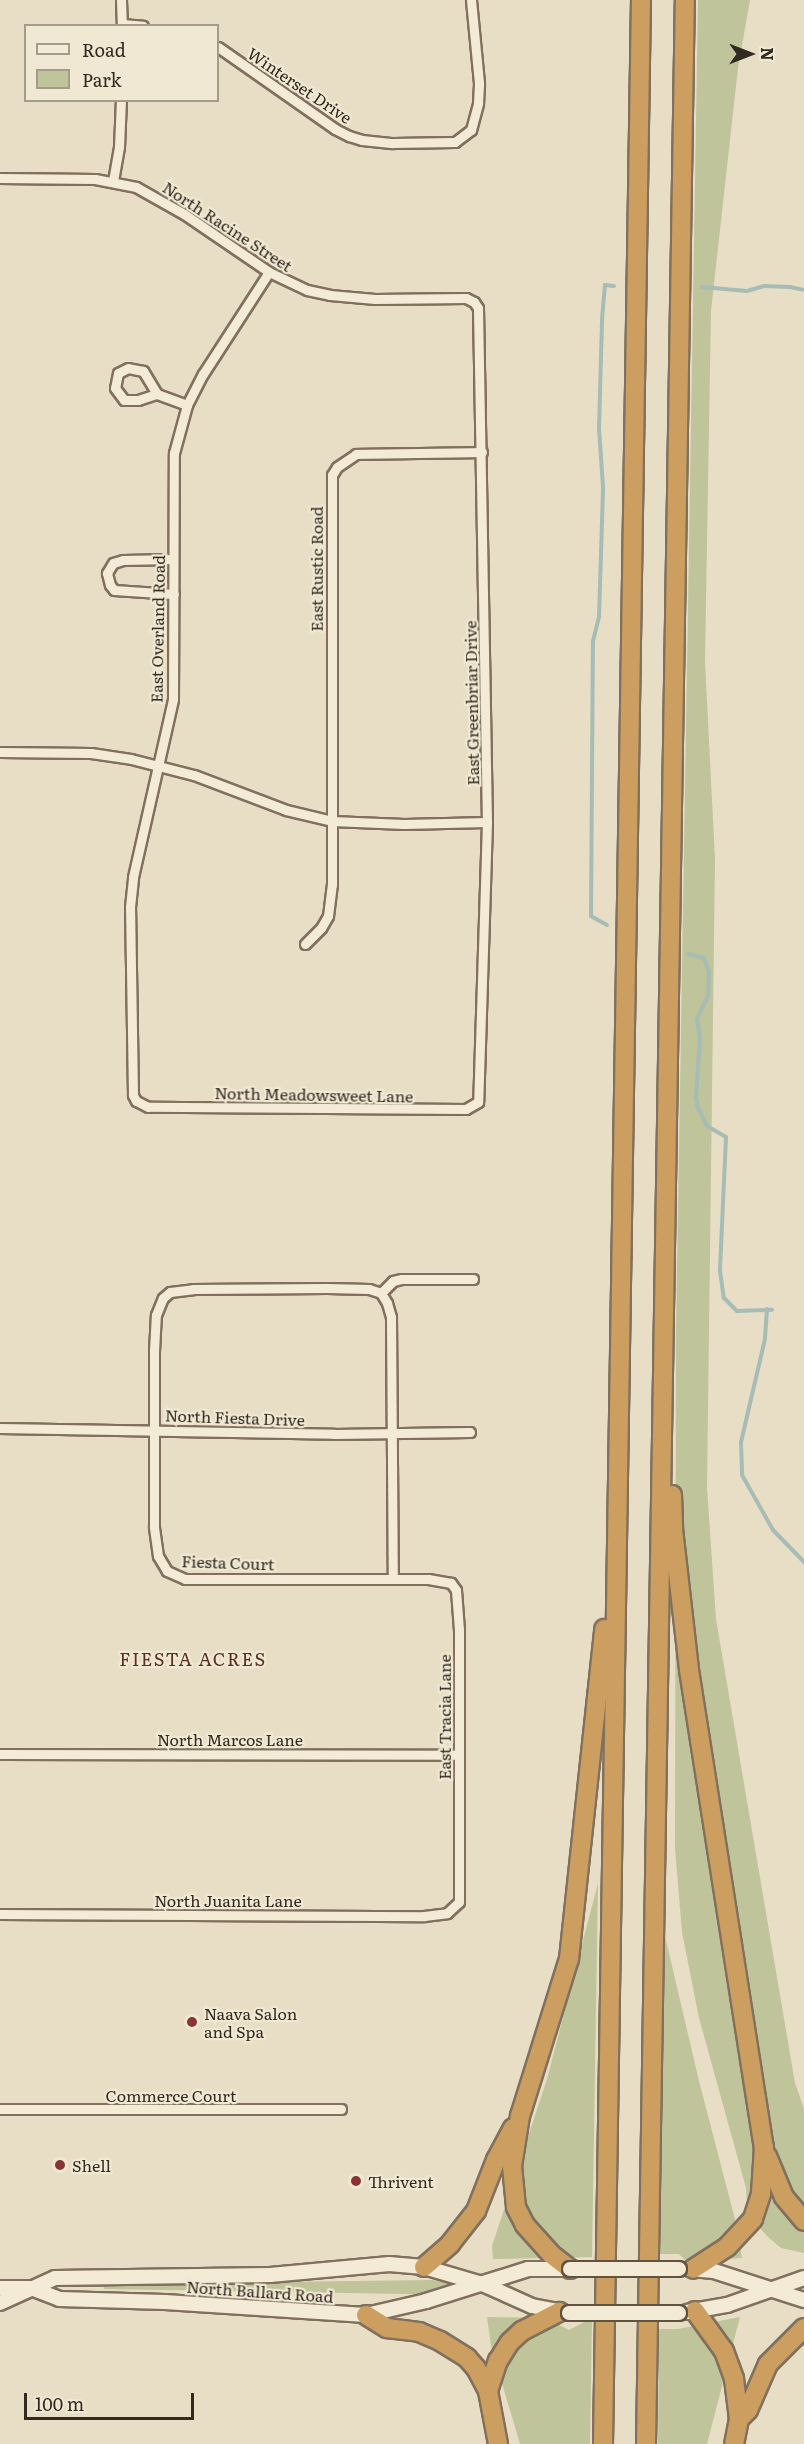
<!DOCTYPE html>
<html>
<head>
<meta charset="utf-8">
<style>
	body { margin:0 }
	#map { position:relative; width:804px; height:2444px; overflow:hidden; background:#e8dec5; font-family:Literata,serif }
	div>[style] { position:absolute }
	.green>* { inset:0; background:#bfc49a }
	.stream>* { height:4px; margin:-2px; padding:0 2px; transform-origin:2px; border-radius:2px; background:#a6bcb5 }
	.roads { filter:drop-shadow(2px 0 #80705d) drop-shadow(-2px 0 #80705d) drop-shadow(0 2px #80705d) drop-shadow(0 -2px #80705d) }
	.street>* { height:9px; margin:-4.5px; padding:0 4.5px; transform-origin:4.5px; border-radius:4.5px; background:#f4ebd7 }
	.secondary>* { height:14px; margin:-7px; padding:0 7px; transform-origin:7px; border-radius:7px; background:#f4ebd7 }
	.highway>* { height:18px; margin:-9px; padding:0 9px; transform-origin:9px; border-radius:9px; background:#cc9e60 }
	.bridges { filter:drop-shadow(2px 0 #625240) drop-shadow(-2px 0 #625240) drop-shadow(0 2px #625240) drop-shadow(0 -2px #625240) }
	.secondary-bridge>* { height:14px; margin:-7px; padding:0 7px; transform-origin:7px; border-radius:7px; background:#f4ebd7 }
	.dots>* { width:16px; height:16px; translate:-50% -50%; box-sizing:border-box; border:3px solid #f0e8d3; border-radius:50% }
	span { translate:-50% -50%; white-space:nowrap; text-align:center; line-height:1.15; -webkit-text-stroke:4.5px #f0e8d3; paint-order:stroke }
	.street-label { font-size:16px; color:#32291f }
	.poi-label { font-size:16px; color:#32291f }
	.left { translate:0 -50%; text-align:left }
	.neighbourhood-label { font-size:18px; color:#593024; letter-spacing:1.5px }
	.legend { position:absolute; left:24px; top:24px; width:195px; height:78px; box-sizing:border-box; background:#f0e8d3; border:2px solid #a49c8b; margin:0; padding:8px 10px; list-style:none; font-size:18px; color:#32291f }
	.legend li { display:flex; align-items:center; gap:12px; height:30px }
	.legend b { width:30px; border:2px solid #a49c8b }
	.north { position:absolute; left:720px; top:24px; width:60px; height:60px; -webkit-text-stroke:4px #f0e8d3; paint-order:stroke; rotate:90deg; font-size:16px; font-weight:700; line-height:24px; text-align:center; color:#32291f }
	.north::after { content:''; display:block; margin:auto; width:21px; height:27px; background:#32291f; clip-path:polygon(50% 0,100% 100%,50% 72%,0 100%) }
	.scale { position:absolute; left:24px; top:2393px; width:170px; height:27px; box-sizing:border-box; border:3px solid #32291f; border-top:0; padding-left:8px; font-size:18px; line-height:21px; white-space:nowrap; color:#32291f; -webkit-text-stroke:4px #f0e8d3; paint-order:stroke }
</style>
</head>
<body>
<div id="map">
	<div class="green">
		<i style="clip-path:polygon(698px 0,750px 0,738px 68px,711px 311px,705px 661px,715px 859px,707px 1488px,716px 1619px,795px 2083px,804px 2109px,804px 2253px,781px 2248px,768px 2237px,759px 2227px,747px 2203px,746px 2188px,699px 2018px,682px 1932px,675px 1849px,676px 1332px)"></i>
		<i style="clip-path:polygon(598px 1883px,592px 2257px,493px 2259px,492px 2246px,547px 2079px)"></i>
		<i style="clip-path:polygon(665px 1936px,699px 2081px,737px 2227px,742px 2258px,687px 2262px,679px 2254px,660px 2254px)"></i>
		<i style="clip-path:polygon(433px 2280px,459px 2286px,467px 2295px,104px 2289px,103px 2284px)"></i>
		<i style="clip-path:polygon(487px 2317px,546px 2318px,569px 2330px,592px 2318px,590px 2444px,520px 2444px,491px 2346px)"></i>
		<i style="clip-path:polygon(740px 2317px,707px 2444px,658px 2444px,659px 2329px,678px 2329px)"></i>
	</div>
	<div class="stream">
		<i style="left:702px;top:287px;width:45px;rotate:5.1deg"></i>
		<i style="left:747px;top:291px;width:18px;rotate:-16deg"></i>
		<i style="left:764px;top:286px;width:26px;rotate:2deg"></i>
		<i style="left:790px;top:287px;width:14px;rotate:12deg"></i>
		<i style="left:607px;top:925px;width:18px;rotate:-151deg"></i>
		<i style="left:591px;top:916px;width:275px;rotate:-89.6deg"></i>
		<i style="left:593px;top:641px;width:25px;rotate:-76deg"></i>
		<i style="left:599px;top:617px;width:130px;rotate:-88.2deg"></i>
		<i style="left:603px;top:487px;width:58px;rotate:-93.9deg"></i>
		<i style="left:599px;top:429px;width:110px;rotate:-88.4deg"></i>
		<i style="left:602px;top:319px;width:34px;rotate:-85deg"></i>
		<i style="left:605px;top:285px;width:9px;rotate:6deg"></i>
		<i style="left:688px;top:954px;width:16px;rotate:14deg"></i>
		<i style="left:704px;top:958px;width:15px;rotate:70deg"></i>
		<i style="left:709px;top:972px;width:24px;rotate:92deg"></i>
		<i style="left:708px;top:996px;width:25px;rotate:116deg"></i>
		<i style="left:697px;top:1019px;width:18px;rotate:81deg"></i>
		<i style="left:700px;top:1037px;width:60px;rotate:93.8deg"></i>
		<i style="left:696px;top:1097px;width:11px;rotate:80deg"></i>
		<i style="left:698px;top:1108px;width:20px;rotate:63deg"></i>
		<i style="left:707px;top:1126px;width:22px;rotate:30deg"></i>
		<i style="left:726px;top:1137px;width:134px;rotate:92.6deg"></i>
		<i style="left:720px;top:1271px;width:27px;rotate:82deg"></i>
		<i style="left:724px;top:1298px;width:18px;rotate:45deg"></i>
		<i style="left:737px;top:1311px;width:35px;rotate:-2deg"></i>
		<i style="left:767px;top:1309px;width:30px;rotate:94deg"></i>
		<i style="left:765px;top:1339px;width:106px;rotate:103.1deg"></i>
		<i style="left:741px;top:1442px;width:33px;rotate:88deg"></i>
		<i style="left:742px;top:1475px;width:63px;rotate:60.6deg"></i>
		<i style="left:773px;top:1530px;width:45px;rotate:45.9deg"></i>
	</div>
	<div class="roads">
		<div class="street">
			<i style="left:121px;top:0;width:26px;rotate:88deg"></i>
			<i style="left:122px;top:24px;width:21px;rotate:5deg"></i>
			<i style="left:218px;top:47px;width:143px;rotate:35deg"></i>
			<i style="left:335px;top:129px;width:16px;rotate:27deg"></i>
			<i style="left:349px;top:136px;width:14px;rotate:17deg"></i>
			<i style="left:362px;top:140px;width:31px;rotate:6deg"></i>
			<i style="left:393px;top:143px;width:62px;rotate:-0.9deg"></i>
			<i style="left:455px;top:142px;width:20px;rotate:-37deg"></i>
			<i style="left:471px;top:130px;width:28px;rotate:-75deg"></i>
			<i style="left:478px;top:103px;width:20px;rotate:-87deg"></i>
			<i style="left:479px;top:83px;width:83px;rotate:-95.5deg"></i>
			<i style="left:0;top:178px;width:95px;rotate:0.6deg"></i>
			<i style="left:95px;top:179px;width:42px;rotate:11deg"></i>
			<i style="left:136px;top:187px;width:55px;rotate:29.4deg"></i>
			<i style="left:184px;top:214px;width:103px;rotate:34.3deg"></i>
			<i style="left:269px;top:272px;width:42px;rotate:25.3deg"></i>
			<i style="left:307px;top:290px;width:24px;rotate:12deg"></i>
			<i style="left:330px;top:295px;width:45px;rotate:5.1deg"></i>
			<i style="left:375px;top:299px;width:91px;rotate:-0.6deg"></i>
			<i style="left:466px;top:298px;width:9px;rotate:27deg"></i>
			<i style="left:474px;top:302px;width:7px;rotate:56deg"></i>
			<i style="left:478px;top:308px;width:514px;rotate:89deg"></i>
			<i style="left:487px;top:822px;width:280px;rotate:91.8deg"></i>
			<i style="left:478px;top:1102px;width:14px;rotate:150deg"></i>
			<i style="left:466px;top:1109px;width:318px;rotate:-179.6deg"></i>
			<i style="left:148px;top:1107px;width:13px;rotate:-153deg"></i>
			<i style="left:136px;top:1101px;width:7px;rotate:-117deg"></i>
			<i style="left:133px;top:1095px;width:188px;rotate:-90.9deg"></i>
			<i style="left:130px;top:907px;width:30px;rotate:-84deg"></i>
			<i style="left:133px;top:877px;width:182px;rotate:-77.3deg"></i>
			<i style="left:173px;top:699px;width:246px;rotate:-89.8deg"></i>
			<i style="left:174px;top:453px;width:50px;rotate:-74.8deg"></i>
			<i style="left:187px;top:405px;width:35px;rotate:-63deg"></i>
			<i style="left:203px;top:374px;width:121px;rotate:-57.1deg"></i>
			<i style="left:113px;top:181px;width:35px;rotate:-80deg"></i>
			<i style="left:119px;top:147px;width:47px;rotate:-87.6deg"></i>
			<i style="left:157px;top:394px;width:27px;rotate:-121deg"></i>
			<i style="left:143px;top:371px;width:15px;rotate:-169deg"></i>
			<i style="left:128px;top:368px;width:11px;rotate:153deg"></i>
			<i style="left:118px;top:373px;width:15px;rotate:101deg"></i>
			<i style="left:115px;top:388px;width:15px;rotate:53deg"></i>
			<i style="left:124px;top:400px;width:14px"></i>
			<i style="left:138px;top:400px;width:20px;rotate:-18deg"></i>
			<i style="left:157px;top:394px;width:32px;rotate:20deg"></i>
			<i style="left:173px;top:559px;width:50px;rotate:178.9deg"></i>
			<i style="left:123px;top:560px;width:10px;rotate:163deg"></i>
			<i style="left:113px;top:563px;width:12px;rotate:121deg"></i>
			<i style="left:107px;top:573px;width:12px;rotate:76deg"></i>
			<i style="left:110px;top:585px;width:6px;rotate:51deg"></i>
			<i style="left:114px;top:590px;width:60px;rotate:3.8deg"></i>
			<i style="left:0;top:752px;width:91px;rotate:0.6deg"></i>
			<i style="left:91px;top:753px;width:40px;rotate:8.5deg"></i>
			<i style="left:131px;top:759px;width:65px;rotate:14.3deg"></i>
			<i style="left:194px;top:775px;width:98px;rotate:20.8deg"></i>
			<i style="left:286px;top:810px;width:47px;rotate:13.4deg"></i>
			<i style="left:332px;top:821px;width:72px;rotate:2.4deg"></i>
			<i style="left:404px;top:824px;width:83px;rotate:-1.4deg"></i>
			<i style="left:305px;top:944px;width:23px;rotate:-45deg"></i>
			<i style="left:321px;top:928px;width:14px;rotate:-60deg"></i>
			<i style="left:328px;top:916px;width:31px;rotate:-83deg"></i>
			<i style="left:332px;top:885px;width:410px;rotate:-90deg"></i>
			<i style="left:332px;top:475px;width:9px;rotate:-58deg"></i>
			<i style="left:337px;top:467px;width:23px;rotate:-34deg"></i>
			<i style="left:356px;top:454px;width:126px;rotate:-0.9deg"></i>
			<i style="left:381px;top:1293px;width:17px;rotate:-45deg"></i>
			<i style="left:393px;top:1281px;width:9px;rotate:-13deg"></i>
			<i style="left:402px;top:1279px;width:71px"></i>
			<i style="left:0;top:1428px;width:334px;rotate:1deg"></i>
			<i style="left:334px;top:1434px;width:136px;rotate:-0.8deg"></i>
			<i style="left:0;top:1754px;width:459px;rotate:0.1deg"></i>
			<i style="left:0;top:1914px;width:424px;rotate:0.3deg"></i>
			<i style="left:424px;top:1916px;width:23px;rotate:-7deg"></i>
			<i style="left:447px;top:1913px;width:16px;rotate:-43deg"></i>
			<i style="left:459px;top:1902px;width:272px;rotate:-90deg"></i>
			<i style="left:459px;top:1630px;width:40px;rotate:-94.3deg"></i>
			<i style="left:456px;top:1590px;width:9px;rotate:-126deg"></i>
			<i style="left:451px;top:1583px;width:23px;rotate:-170deg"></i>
			<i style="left:428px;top:1579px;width:243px;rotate:180deg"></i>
			<i style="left:185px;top:1579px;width:20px;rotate:-156deg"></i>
			<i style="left:167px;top:1571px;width:17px;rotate:-121deg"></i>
			<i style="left:158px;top:1556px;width:30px;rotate:-98deg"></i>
			<i style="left:154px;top:1526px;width:175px;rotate:-90deg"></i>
			<i style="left:154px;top:1351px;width:36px;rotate:-87deg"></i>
			<i style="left:156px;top:1315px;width:18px;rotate:-68deg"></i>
			<i style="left:163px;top:1298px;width:9px;rotate:-41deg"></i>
			<i style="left:170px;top:1292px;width:23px;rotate:-7deg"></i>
			<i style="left:193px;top:1289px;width:134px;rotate:-0.4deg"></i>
			<i style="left:327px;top:1288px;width:42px;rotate:1.4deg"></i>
			<i style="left:369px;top:1289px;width:13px;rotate:18deg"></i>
			<i style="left:381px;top:1293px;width:12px;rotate:59deg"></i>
			<i style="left:387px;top:1303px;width:15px;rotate:74deg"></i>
			<i style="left:391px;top:1317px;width:262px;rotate:89.6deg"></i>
			<i style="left:0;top:2109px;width:341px"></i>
		</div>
		<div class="secondary">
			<i style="left:690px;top:2269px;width:24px;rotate:5deg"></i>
			<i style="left:714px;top:2271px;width:95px;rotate:17.9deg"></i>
			<i style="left:0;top:2288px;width:31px"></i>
			<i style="left:31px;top:2288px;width:30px;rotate:21deg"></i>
			<i style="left:59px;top:2299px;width:106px;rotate:1.6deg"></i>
			<i style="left:165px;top:2302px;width:201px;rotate:3.7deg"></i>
			<i style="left:366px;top:2315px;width:62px;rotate:-13.1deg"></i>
			<i style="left:426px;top:2301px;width:107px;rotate:-17.4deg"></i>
			<i style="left:528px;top:2269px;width:42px"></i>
			<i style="left:0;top:2303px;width:60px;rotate:-24.4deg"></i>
			<i style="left:55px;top:2278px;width:215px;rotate:-0.8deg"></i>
			<i style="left:270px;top:2275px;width:120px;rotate:-5.3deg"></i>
			<i style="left:389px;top:2264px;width:35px;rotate:5deg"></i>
			<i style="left:424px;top:2267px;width:64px;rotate:16.4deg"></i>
			<i style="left:485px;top:2285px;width:51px;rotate:24.1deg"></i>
			<i style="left:532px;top:2306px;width:31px;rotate:11deg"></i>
			<i style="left:687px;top:2312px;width:41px;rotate:-9.9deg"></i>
			<i style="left:727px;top:2305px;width:82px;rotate:-19.3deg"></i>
		</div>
		<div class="highway">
			<i style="left:672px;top:1495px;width:34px;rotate:88deg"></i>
			<i style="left:673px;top:1529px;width:142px;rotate:83.5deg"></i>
			<i style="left:689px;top:1670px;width:483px;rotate:81.1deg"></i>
			<i style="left:764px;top:2147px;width:47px;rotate:93.7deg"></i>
			<i style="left:761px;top:2194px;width:26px;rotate:108deg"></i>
			<i style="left:753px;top:2219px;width:38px;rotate:133deg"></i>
			<i style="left:727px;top:2247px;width:40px;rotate:147.1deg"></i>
			<i style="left:767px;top:2156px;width:44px;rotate:67.5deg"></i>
			<i style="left:784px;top:2197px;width:31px;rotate:50deg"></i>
			<i style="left:424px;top:2267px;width:35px;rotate:-41deg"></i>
			<i style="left:450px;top:2244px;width:42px;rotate:-51.8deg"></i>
			<i style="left:476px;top:2211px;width:55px;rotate:-68.6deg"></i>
			<i style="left:496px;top:2160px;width:36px;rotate:-62deg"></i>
			<i style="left:570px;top:2269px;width:24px;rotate:-142deg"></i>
			<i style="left:551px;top:2254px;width:39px;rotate:-132deg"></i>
			<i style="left:525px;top:2225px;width:20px;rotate:-117deg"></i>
			<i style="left:516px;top:2207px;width:41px;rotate:-95.6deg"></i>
			<i style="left:512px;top:2166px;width:51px;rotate:-80.9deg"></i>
			<i style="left:520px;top:2116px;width:164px;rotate:-72.7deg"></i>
			<i style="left:569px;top:1959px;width:332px;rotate:-83.9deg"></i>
			<i style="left:695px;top:2311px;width:49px;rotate:54.1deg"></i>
			<i style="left:724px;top:2351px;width:30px;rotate:70deg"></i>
			<i style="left:734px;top:2379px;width:40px;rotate:82.9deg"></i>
			<i style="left:739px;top:2419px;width:25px;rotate:101deg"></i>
			<i style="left:366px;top:2315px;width:25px;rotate:32deg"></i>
			<i style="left:387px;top:2328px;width:32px;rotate:7deg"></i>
			<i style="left:419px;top:2332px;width:23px;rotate:23deg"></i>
			<i style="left:440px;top:2341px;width:32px;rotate:32deg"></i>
			<i style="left:467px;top:2358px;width:13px;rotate:48deg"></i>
			<i style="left:476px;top:2368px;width:26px;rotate:62deg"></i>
			<i style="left:488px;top:2391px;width:54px;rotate:79.3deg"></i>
			<i style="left:488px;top:2391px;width:32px;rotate:-72deg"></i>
			<i style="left:498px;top:2361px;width:22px;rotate:-58deg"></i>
			<i style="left:510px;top:2342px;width:16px;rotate:-43deg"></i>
			<i style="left:522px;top:2331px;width:42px;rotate:-27.2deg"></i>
			<i style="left:739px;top:2419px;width:13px;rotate:-45deg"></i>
			<i style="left:748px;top:2410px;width:50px;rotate:-66.5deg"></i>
			<i style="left:768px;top:2364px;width:51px;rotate:-45deg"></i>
			<i style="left:603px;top:2444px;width:2444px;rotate:-89.11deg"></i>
			<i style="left:646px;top:2444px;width:2444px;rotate:-89.09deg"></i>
		</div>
	</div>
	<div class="bridges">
		<div class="secondary-bridge">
			<i style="left:570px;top:2269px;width:109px"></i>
			<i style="left:569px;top:2313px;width:110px"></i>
		</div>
	</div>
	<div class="dots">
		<i style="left:192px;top:2022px;background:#873635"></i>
		<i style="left:60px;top:2165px;background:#873635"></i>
		<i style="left:356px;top:2181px;background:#873635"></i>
	</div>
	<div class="street-label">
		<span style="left:300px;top:85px;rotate:34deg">Winterset Drive</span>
		<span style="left:228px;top:226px;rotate:33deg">North Racine Street</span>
		<span style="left:316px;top:569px;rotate:-90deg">East Rustic Road</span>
		<span style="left:157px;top:629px;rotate:-89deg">East Overland Road</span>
		<span style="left:471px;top:703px;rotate:-91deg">East Greenbriar Drive</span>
		<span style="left:314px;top:1094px;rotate:1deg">North Meadowsweet Lane</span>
		<span style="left:235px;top:1417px;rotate:2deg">North Fiesta Drive</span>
		<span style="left:228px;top:1562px;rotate:2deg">Fiesta Court</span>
		<span style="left:444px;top:1717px;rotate:-90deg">East Tracia Lane</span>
		<span style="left:230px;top:1739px">North Marcos Lane</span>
		<span style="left:228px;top:1900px">North Juanita Lane</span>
		<span style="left:171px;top:2095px">Commerce Court</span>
		<span style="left:260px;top:2291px;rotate:4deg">North Ballard Road</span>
	</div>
	<div class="poi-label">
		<span class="left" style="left:204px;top:2022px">Naava Salon<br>and Spa</span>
		<span class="left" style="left:72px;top:2165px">Shell</span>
		<span class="left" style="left:368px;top:2181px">Thrivent</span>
	</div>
	<div class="neighbourhood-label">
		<span style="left:193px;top:1659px">FIESTA ACRES</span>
	</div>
	<ul class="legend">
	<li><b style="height:8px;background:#f4ebd7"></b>Road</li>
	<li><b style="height:16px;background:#bfc49a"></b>Park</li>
	</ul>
	<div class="north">N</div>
	<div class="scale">100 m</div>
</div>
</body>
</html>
